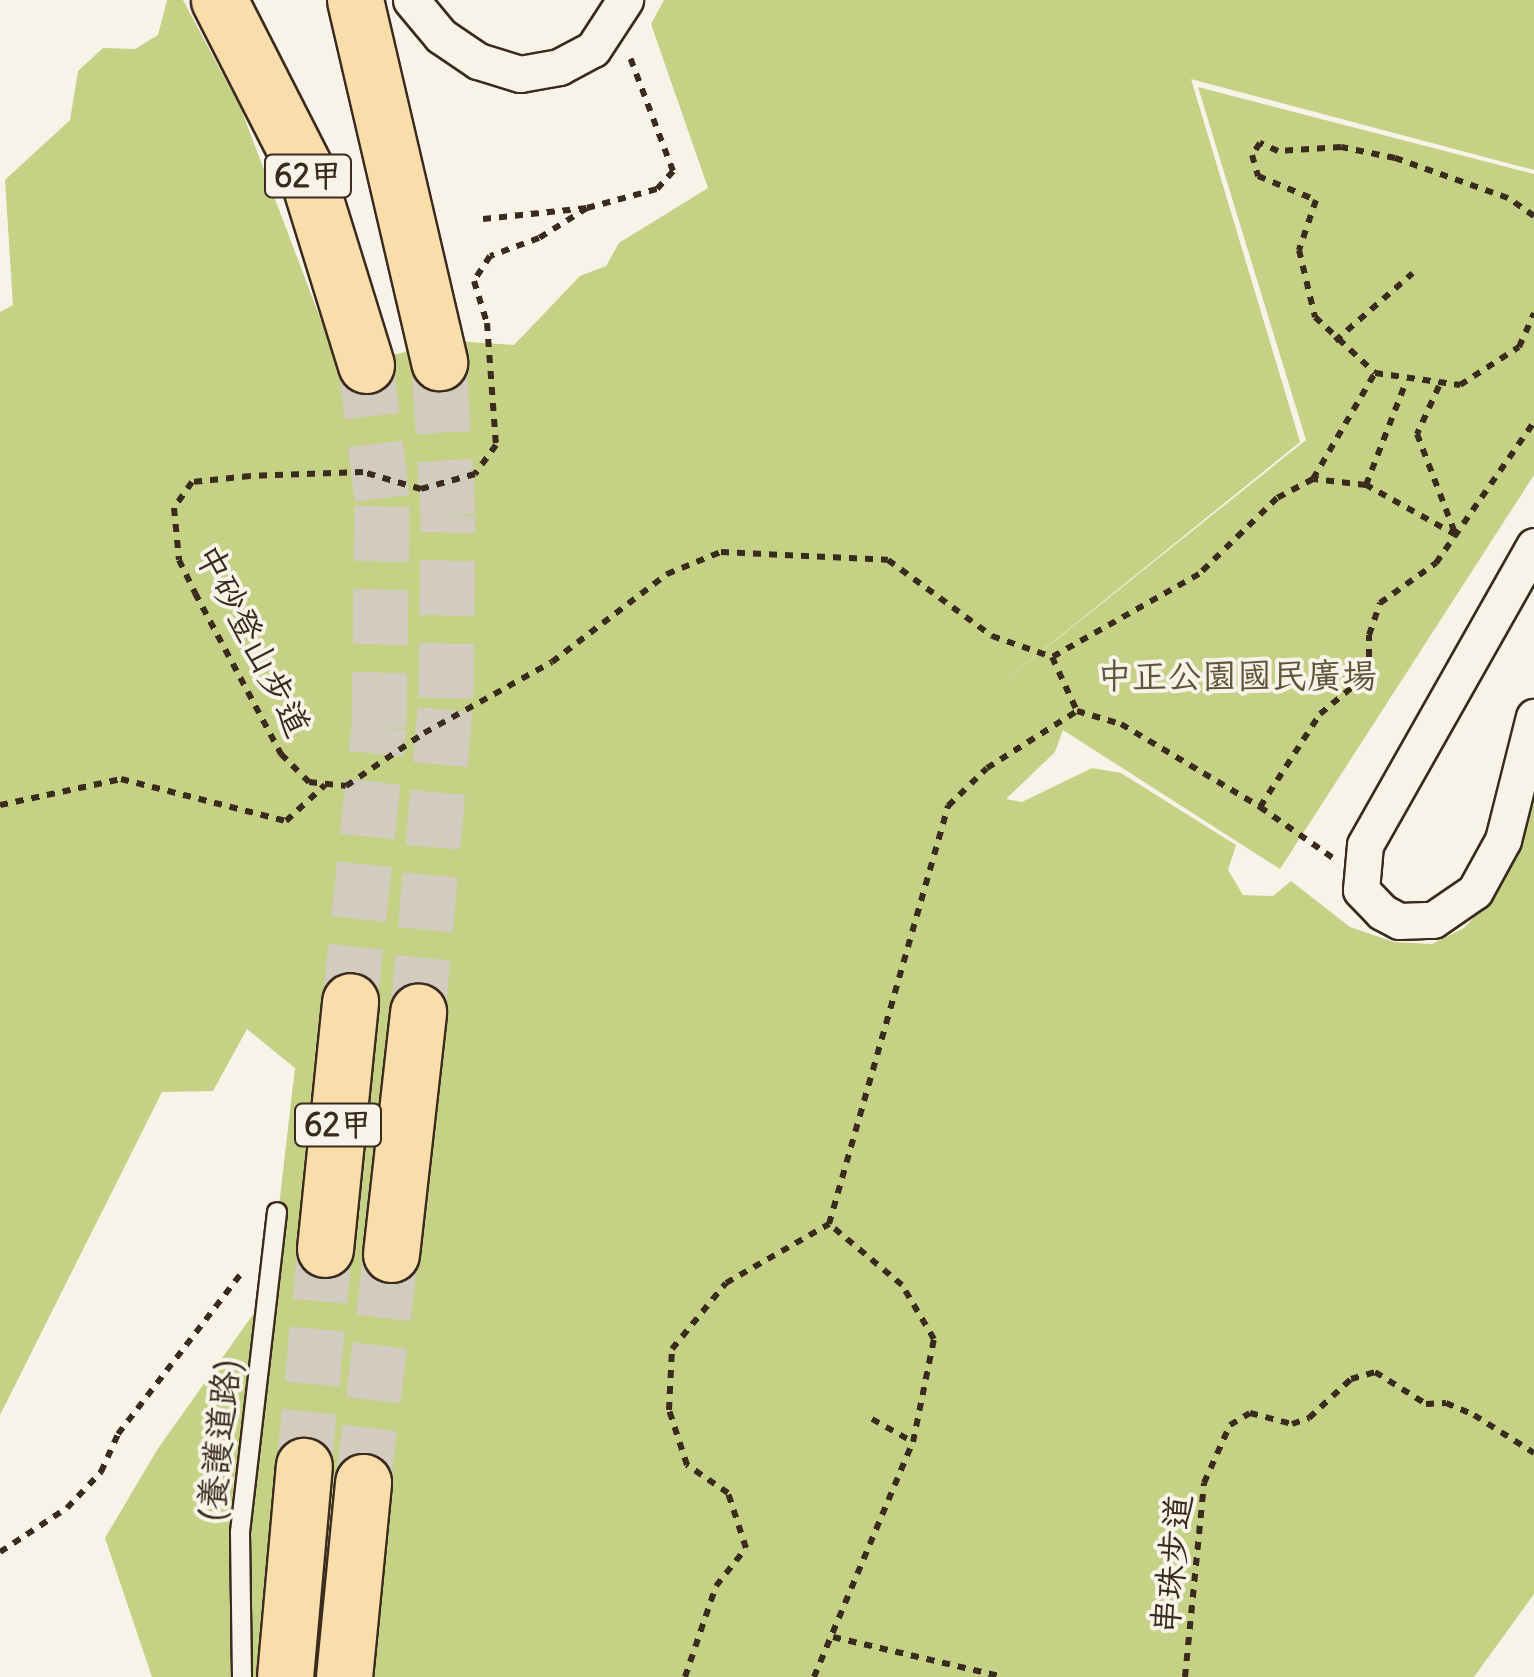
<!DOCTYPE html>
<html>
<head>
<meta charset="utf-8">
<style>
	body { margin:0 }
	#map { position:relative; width:1534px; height:1677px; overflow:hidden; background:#f7f3e8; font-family:Delius,"LXGW WenKai TC",sans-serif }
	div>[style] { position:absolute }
	.green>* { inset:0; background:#c5d184 }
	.trunk-tunnel>* { height:55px; margin-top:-27.5px; transform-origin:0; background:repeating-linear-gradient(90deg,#d1cbc0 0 55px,transparent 0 83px) }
	.path>* { height:6px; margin-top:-3px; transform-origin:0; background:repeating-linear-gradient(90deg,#3b2a1e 0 8px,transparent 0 16px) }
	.roads { filter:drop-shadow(2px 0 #3b2a1e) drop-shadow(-2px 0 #3b2a1e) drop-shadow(0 2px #3b2a1e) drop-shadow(0 -2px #3b2a1e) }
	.service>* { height:18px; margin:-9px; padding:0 9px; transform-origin:9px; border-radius:9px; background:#f7f3e8 }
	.minor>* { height:35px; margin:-17.5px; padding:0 17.5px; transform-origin:17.5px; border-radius:17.5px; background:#f7f3e8 }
	.trunk>* { height:55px; margin:-27.5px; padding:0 27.5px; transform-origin:27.5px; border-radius:27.5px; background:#f9deab }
	span { translate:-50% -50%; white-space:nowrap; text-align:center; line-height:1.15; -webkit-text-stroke:8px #f7f3e8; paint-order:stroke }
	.shield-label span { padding:2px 8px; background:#f7f3e8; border:2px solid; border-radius:8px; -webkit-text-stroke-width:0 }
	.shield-label { font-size:32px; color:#3b2a1e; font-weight:700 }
	.street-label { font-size:35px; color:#3b2a1e }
	.park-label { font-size:35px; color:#5e5438 }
</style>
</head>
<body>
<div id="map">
	<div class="green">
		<i style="clip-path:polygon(167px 0,183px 0,241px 109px,331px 347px,355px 363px,456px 341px,514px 345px,580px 276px,606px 266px,619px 243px,708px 188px,651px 24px,664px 0,1534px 0,1534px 170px,1191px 79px,1300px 442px,996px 688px,1306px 440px,1198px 87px,1534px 174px,1534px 475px,1280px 869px,1063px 730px,1055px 752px,1006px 799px,1022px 802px,1092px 768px,1121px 773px,1236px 845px,1228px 870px,1243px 895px,1273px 896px,1291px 881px,1350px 927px,1394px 942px,1432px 944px,1464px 928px,1486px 904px,1512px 862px,1534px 799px,1534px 1594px,1474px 1677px,152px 1677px,105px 1538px,157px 1450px,269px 1292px,295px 1068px,247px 1029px,213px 1091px,162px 1092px,0 1415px,0 312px,13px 305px,5px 180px,70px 120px,78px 71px,103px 48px,135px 49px,158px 35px)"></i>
	</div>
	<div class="trunk-tunnel">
		<i style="left:350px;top:1001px;width:276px;rotate:-84deg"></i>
		<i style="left:379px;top:727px;width:229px;rotate:-89.2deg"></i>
		<i style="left:382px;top:498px;width:134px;rotate:-96.9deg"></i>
		<i style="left:418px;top:1012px;width:315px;rotate:-84.9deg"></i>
		<i style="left:446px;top:698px;width:183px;rotate:-89.4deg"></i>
		<i style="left:448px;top:515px;width:153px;rotate:-93.4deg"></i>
		<i style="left:304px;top:1466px;width:218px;rotate:-84.5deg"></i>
		<i style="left:363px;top:1482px;width:230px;rotate:-83deg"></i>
	</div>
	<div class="path">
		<i style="left:587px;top:208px;width:57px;rotate:148deg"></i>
		<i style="left:539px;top:238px;width:52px;rotate:159.8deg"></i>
		<i style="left:490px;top:256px;width:30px;rotate:123deg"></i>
		<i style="left:474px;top:281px;width:44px;rotate:72.8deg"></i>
		<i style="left:487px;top:323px;width:122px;rotate:85.8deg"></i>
		<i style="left:496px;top:445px;width:36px;rotate:126deg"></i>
		<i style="left:475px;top:474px;width:56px;rotate:164.5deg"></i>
		<i style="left:421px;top:489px;width:60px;rotate:-163.7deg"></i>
		<i style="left:363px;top:472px;width:113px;rotate:178deg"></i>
		<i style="left:250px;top:476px;width:58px;rotate:174.1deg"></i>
		<i style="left:192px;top:482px;width:32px;rotate:125deg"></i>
		<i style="left:174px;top:508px;width:52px;rotate:84.5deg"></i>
		<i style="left:179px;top:560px;width:37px;rotate:64deg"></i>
		<i style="left:195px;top:593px;width:183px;rotate:61.9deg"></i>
		<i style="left:281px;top:754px;width:40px;rotate:45deg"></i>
		<i style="left:309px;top:782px;width:37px;rotate:6deg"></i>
		<i style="left:346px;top:786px;width:94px;rotate:-34.2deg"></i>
		<i style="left:424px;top:733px;width:146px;rotate:-29deg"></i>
		<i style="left:552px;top:662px;width:145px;rotate:-37.4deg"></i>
		<i style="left:667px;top:574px;width:58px;rotate:-22.2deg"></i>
		<i style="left:721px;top:552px;width:167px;rotate:2.7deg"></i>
		<i style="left:888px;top:560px;width:129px;rotate:36.2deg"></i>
		<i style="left:992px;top:636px;width:64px;rotate:19.3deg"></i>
		<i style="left:1534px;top:216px;width:32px;rotate:-145deg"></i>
		<i style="left:1508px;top:198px;width:120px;rotate:-160.5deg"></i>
		<i style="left:1395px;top:158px;width:55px;rotate:-168.5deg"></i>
		<i style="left:1341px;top:147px;width:63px;rotate:176.4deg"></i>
		<i style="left:1278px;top:151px;width:20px;rotate:-156deg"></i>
		<i style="left:1260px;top:143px;width:14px;rotate:124deg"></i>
		<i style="left:1252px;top:155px;width:22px;rotate:74deg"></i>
		<i style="left:1258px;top:176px;width:63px;rotate:22.5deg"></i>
		<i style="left:1316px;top:200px;width:53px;rotate:108.8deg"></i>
		<i style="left:1299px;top:250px;width:69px;rotate:76.6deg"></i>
		<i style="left:1315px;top:317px;width:82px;rotate:43deg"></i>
		<i style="left:1375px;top:373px;width:86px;rotate:8deg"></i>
		<i style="left:1460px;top:385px;width:70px;rotate:-32.8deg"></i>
		<i style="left:1519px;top:347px;width:37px;rotate:-66deg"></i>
		<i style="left:483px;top:219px;width:105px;rotate:-6deg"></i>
		<i style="left:587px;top:208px;width:73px;rotate:-15.2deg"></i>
		<i style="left:657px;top:189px;width:24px;rotate:-48deg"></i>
		<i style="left:673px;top:171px;width:127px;rotate:-110.7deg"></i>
		<i style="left:1335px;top:341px;width:103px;rotate:-41.1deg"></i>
		<i style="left:1439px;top:386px;width:53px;rotate:114.6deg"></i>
		<i style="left:1417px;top:434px;width:106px;rotate:69deg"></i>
		<i style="left:1313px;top:479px;width:123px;rotate:-59.7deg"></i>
		<i style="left:1366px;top:485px;width:110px;rotate:-68.8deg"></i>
		<i style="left:1456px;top:535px;width:103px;rotate:-150.9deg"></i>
		<i style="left:1366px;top:485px;width:53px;rotate:-173.5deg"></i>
		<i style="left:1313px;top:479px;width:41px;rotate:152.2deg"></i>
		<i style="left:1277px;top:498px;width:109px;rotate:135.7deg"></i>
		<i style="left:1199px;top:574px;width:169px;rotate:150.5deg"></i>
		<i style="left:1052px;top:657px;width:60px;rotate:65.2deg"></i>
		<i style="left:1077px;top:711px;width:46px;rotate:16.5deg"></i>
		<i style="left:1121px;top:724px;width:162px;rotate:30.8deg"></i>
		<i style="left:1260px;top:807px;width:111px;rotate:-57.2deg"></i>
		<i style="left:1320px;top:714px;width:64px;rotate:-39.9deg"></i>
		<i style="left:1369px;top:673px;width:38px;rotate:-90deg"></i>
		<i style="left:1369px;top:635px;width:34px;rotate:-71deg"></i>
		<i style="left:1380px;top:603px;width:69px;rotate:-35.5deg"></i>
		<i style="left:1436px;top:563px;width:172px;rotate:-55.2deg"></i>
		<i style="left:0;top:805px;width:124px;rotate:-12.1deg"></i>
		<i style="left:121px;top:779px;width:170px;rotate:14.3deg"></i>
		<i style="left:286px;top:821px;width:53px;rotate:-42.7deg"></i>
		<i style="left:1260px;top:807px;width:89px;rotate:34.9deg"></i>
		<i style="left:872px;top:1419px;width:47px;rotate:29.3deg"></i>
		<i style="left:0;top:1552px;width:80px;rotate:-33.3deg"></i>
		<i style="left:67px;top:1508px;width:50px;rotate:-46.6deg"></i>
		<i style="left:101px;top:1472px;width:42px;rotate:-65.9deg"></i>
		<i style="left:118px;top:1434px;width:207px;rotate:-52.5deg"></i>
		<i style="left:833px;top:1637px;width:176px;rotate:13.2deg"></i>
		<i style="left:685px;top:1677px;width:96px;rotate:-71.2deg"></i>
		<i style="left:716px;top:1586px;width:48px;rotate:-51.7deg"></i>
		<i style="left:746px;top:1548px;width:58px;rotate:-108.1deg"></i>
		<i style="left:728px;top:1493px;width:50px;rotate:-145.7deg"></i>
		<i style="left:687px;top:1465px;width:58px;rotate:-108.1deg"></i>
		<i style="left:669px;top:1410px;width:61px;rotate:-87.2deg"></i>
		<i style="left:672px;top:1349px;width:85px;rotate:-50.7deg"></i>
		<i style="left:726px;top:1283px;width:119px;rotate:-29.8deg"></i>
		<i style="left:829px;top:1224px;width:435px;rotate:-74.1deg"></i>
		<i style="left:948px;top:806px;width:54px;rotate:-44.3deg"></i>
		<i style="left:987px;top:768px;width:107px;rotate:-32.3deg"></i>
		<i style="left:814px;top:1677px;width:255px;rotate:-67.2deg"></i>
		<i style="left:913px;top:1442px;width:105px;rotate:-78.5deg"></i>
		<i style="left:934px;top:1339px;width:63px;rotate:-120.7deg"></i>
		<i style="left:902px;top:1285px;width:95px;rotate:-140.1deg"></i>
		<i style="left:1185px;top:1677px;width:195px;rotate:-84.4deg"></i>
		<i style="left:1204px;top:1483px;width:64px;rotate:-65.9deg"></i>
		<i style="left:1230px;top:1425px;width:23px;rotate:-31deg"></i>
		<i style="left:1250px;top:1413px;width:43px;rotate:14.7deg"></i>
		<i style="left:1292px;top:1424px;width:18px;rotate:-19deg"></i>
		<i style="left:1309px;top:1418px;width:57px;rotate:-42.9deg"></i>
		<i style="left:1351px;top:1379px;width:25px;rotate:-16deg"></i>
		<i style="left:1375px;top:1372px;width:60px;rotate:32.1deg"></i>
		<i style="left:1426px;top:1404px;width:20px;rotate:-3deg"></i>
		<i style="left:1446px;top:1403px;width:30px;rotate:23deg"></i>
		<i style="left:1474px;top:1415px;width:71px;rotate:32.3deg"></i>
	</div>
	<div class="roads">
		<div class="service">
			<i style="left:242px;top:1677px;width:145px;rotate:-90.8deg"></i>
			<i style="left:240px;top:1532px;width:322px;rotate:-83.4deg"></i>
		</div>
		<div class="minor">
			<i style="left:411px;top:0;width:47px;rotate:50.2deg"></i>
			<i style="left:441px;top:36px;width:45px;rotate:34deg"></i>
			<i style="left:478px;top:61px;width:44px;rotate:17.2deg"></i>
			<i style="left:520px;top:74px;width:40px;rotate:-10deg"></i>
			<i style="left:559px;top:67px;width:38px;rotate:-28deg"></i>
			<i style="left:593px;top:49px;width:59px;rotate:-56.9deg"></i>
			<i style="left:1534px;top:546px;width:343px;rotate:119.5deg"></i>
			<i style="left:1365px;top:845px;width:45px;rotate:95.1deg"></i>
			<i style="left:1361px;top:890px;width:30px;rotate:46deg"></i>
			<i style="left:1382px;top:912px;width:19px;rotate:28deg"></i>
			<i style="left:1399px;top:921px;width:34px;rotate:-2deg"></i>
			<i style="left:1433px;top:920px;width:51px;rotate:-34.6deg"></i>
			<i style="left:1475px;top:891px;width:58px;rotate:-61.2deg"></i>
			<i style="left:1503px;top:840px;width:127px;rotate:-75.9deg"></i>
		</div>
		<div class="trunk">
			<i style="left:219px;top:0;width:192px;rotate:63deg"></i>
			<i style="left:306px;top:171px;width:203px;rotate:72.8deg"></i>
			<i style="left:355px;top:0;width:372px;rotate:76.9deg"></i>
			<i style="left:325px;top:1249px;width:249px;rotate:-84.2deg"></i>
			<i style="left:391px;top:1254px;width:244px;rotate:-83.6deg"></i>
			<i style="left:285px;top:1677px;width:212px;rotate:-84.9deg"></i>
			<i style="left:344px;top:1677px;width:196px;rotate:-84.4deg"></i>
		</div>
	</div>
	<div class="shield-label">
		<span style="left:308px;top:176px">62甲</span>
		<span style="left:338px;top:1125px">62甲</span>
	</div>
	<div class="street-label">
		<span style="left:254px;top:640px;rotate:63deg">中砂登山步道</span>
		<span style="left:218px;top:1440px;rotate:-84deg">(養護道路)</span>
		<span style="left:1171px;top:1564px;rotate:-84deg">串珠步道</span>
	</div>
	<div class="park-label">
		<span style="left:1237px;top:675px">中正公園國民廣場</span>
	</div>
</div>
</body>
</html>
